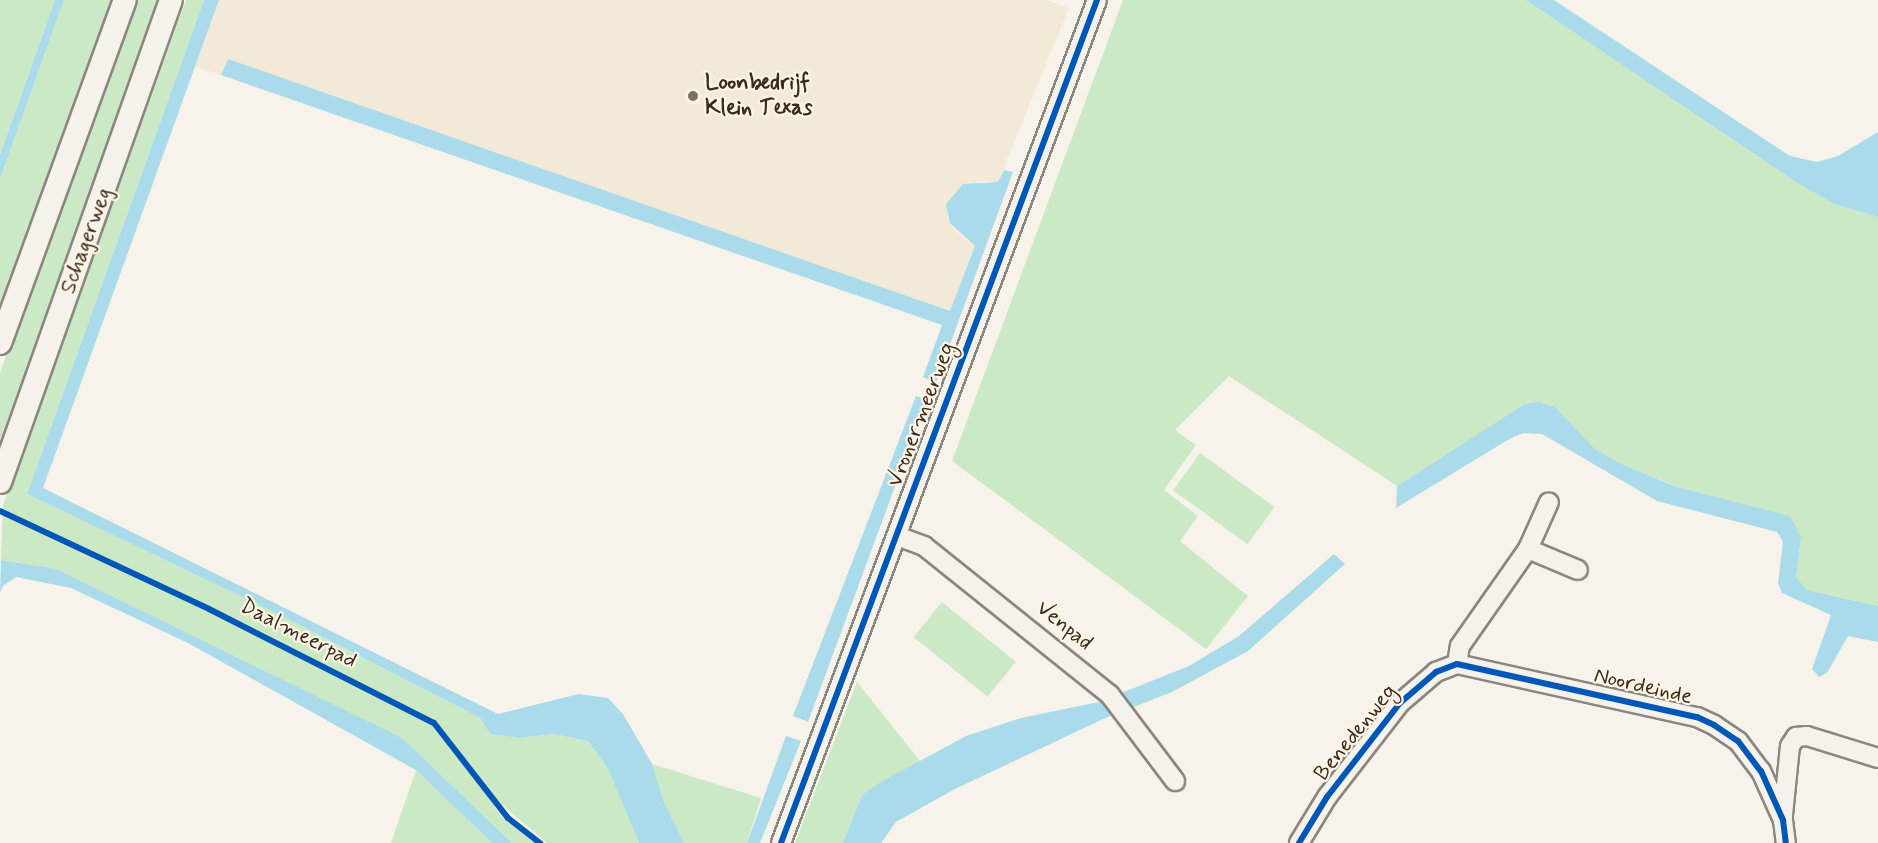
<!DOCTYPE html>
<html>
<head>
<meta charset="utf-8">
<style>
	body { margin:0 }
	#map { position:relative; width:1878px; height:843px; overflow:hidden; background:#f7f3ea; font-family:Mynerve,sans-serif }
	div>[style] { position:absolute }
	.built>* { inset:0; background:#f3e9d7 }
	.green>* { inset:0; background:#cce9c5; transform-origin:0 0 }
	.water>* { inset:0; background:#aadbea }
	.roads { filter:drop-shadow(2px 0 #8b867f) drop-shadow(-2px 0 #8b867f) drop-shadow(0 2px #8b867f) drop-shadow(0 -2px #8b867f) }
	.minor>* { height:18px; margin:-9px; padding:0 9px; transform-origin:9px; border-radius:9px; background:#f5f2ec }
	.major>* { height:22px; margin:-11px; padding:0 11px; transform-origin:11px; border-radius:11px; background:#f5f2ec }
	.cycleway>* { height:6px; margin:-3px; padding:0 3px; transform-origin:3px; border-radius:3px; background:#0057b8 }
	.dots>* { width:16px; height:16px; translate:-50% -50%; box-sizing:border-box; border:3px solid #fcf5e5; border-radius:50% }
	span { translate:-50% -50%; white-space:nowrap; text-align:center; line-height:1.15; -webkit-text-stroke:4.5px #fcf5e5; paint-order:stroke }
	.poi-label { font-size:22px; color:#3b2a1e; font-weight:700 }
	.left { translate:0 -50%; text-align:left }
	.street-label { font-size:22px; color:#3b2a1e }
</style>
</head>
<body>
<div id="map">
	<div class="built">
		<i style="clip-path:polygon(219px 0,1046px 0,1069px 8px,998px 182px,979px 181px,946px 216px,954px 229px,976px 246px,950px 311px,228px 59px,221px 75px,195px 66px)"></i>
	</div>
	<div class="green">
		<i style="clip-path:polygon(0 0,55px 0,0 155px)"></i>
		<i style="clip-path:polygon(64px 0,111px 0,0 308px,0 179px)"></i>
		<i style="clip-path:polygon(136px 0,161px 0,0 452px,0 373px)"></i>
		<i style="clip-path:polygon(186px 0,204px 0,27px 494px,282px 616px,480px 718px,490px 734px,519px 738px,554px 734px,588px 741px,608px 769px,639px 843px,547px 843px,499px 802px,494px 807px,501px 815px,535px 843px,512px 843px,402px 738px,22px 563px,1px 560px,3px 505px)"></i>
		<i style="clip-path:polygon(1123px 0,1526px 0,1797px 183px,1834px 204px,1878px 217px,1878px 606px,1807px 590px,1796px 577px,1801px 537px,1617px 462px,1594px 448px,1555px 407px,1525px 405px,1397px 486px,1229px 376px,1175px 430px,1196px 445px,1164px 490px,1198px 516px,1180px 541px,1248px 596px,1206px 649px,952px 461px)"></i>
		<i style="left:1200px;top:453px;width:92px;height:46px;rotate:36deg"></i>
		<i style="left:942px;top:602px;width:95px;height:45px;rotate:39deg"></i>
		<i style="clip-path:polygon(857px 682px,920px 761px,862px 795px,843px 843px,795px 843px)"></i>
		<i style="clip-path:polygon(652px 764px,761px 798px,747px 843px,684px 843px,664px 802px)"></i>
		<i style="clip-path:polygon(416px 770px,492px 843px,391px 843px)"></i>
	</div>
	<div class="water">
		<i style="clip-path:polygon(55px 0,64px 0,0 179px,0 155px)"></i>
		<i style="clip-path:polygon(204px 0,219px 0,43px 488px,498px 714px,579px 694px,608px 698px,623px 714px,652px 764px,664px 802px,684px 843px,639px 843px,608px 769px,588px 741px,554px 734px,519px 738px,490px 734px,480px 718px,282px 616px,27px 494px)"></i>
		<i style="clip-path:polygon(1526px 0,1554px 0,1790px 156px,1817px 162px,1838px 156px,1878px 132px,1878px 217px,1834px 204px,1797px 183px)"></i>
		<i style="clip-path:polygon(228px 59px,950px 311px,975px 246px,950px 223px,946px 204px,963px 184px,998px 182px,1004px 170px,1013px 172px,936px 383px,923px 377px,942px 325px,221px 75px)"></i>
		<i style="clip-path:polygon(916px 396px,927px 400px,808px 722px,793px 716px)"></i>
		<i style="clip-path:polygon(1538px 402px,1555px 407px,1594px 448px,1617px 462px,1677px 487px,1790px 516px,1801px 537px,1796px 577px,1807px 590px,1878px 606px,1878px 642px,1848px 636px,1827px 673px,1819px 677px,1812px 669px,1831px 615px,1782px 593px,1778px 583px,1783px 542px,1777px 532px,1657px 501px,1542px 434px,1524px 433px,1511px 438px,1396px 508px,1397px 486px,1525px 404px)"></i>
		<i style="clip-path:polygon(1334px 554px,1345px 564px,1248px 651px,1172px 692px,1103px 719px,953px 790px,896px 822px,881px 843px,843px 843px,862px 795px,881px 782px,966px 736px,1021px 718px,1099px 702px,1189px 666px,1239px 636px)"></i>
		<i style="clip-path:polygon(1px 560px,56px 569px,402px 738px,512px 843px,492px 843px,416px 770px,188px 643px,71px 588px,16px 577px,3px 586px,0 593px)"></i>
		<i style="clip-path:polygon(786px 736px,801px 741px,760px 843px,747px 843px)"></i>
	</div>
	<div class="roads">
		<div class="minor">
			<i style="left:897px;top:536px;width:29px;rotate:20deg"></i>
			<i style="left:924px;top:546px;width:238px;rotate:38.7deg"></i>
			<i style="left:1110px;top:695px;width:108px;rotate:52.9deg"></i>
			<i style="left:1528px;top:549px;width:54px;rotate:22.8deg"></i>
			<i style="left:1457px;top:664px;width:18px;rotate:-81deg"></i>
			<i style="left:1460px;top:646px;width:118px;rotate:-55deg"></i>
			<i style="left:1528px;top:549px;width:51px;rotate:-65.9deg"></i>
			<i style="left:1783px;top:815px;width:69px;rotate:-84.2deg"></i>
			<i style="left:1790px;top:746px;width:11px;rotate:-56deg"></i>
			<i style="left:1796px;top:737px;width:11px;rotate:-5deg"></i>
			<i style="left:1807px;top:736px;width:74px;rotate:17.2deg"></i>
			<i style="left:781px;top:843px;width:900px;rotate:-69.45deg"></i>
			<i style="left:1299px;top:843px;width:54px;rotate:-58.7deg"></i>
			<i style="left:1327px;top:797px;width:119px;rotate:-52.2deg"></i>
			<i style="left:1400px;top:703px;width:48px;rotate:-40.7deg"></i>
			<i style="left:1436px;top:672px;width:22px;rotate:-21deg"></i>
			<i style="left:1457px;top:664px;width:246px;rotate:12.5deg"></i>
			<i style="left:1697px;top:717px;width:19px;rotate:25deg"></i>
			<i style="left:1714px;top:725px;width:29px;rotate:34deg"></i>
			<i style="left:1738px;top:741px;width:38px;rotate:53deg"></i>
			<i style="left:1761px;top:771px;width:54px;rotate:65.8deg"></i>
			<i style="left:1783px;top:820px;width:23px;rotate:83deg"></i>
		</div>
		<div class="major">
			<i style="left:0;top:343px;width:365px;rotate:-70deg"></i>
			<i style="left:0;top:482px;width:511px;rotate:-70.47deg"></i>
		</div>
	</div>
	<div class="cycleway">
		<i style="left:0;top:511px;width:231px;rotate:25.1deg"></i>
		<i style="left:209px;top:609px;width:252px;rotate:26.9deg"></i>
		<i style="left:434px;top:723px;width:120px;rotate:52.1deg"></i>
		<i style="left:508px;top:818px;width:41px;rotate:38deg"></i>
		<i style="left:781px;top:843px;width:900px;rotate:-69.45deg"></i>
		<i style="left:1299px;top:843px;width:54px;rotate:-58.7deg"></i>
		<i style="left:1327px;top:797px;width:119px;rotate:-52.2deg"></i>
		<i style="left:1400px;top:703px;width:48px;rotate:-40.7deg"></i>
		<i style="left:1436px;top:672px;width:22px;rotate:-21deg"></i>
		<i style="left:1457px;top:664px;width:246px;rotate:12.5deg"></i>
		<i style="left:1697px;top:717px;width:19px;rotate:25deg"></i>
		<i style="left:1714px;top:725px;width:29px;rotate:34deg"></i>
		<i style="left:1738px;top:741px;width:38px;rotate:53deg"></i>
		<i style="left:1761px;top:771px;width:54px;rotate:65.8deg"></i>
		<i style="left:1783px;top:820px;width:23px;rotate:83deg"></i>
	</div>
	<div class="dots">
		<i style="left:693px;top:96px;background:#7d7065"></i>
	</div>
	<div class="poi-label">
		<span class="left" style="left:705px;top:96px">Loonbedrijf<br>Klein Texas</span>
	</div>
	<div class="street-label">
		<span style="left:87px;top:241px;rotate:-70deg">Schagerweg</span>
		<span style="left:922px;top:415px;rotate:-69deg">Vronermeerweg</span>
		<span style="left:1064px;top:626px;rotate:39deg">Venpad</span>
		<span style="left:298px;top:634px;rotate:27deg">Daalmeerpad</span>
		<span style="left:1643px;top:687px;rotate:13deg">Noordeinde</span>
		<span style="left:1356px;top:733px;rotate:-51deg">Benedenweg</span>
	</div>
</div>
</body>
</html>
